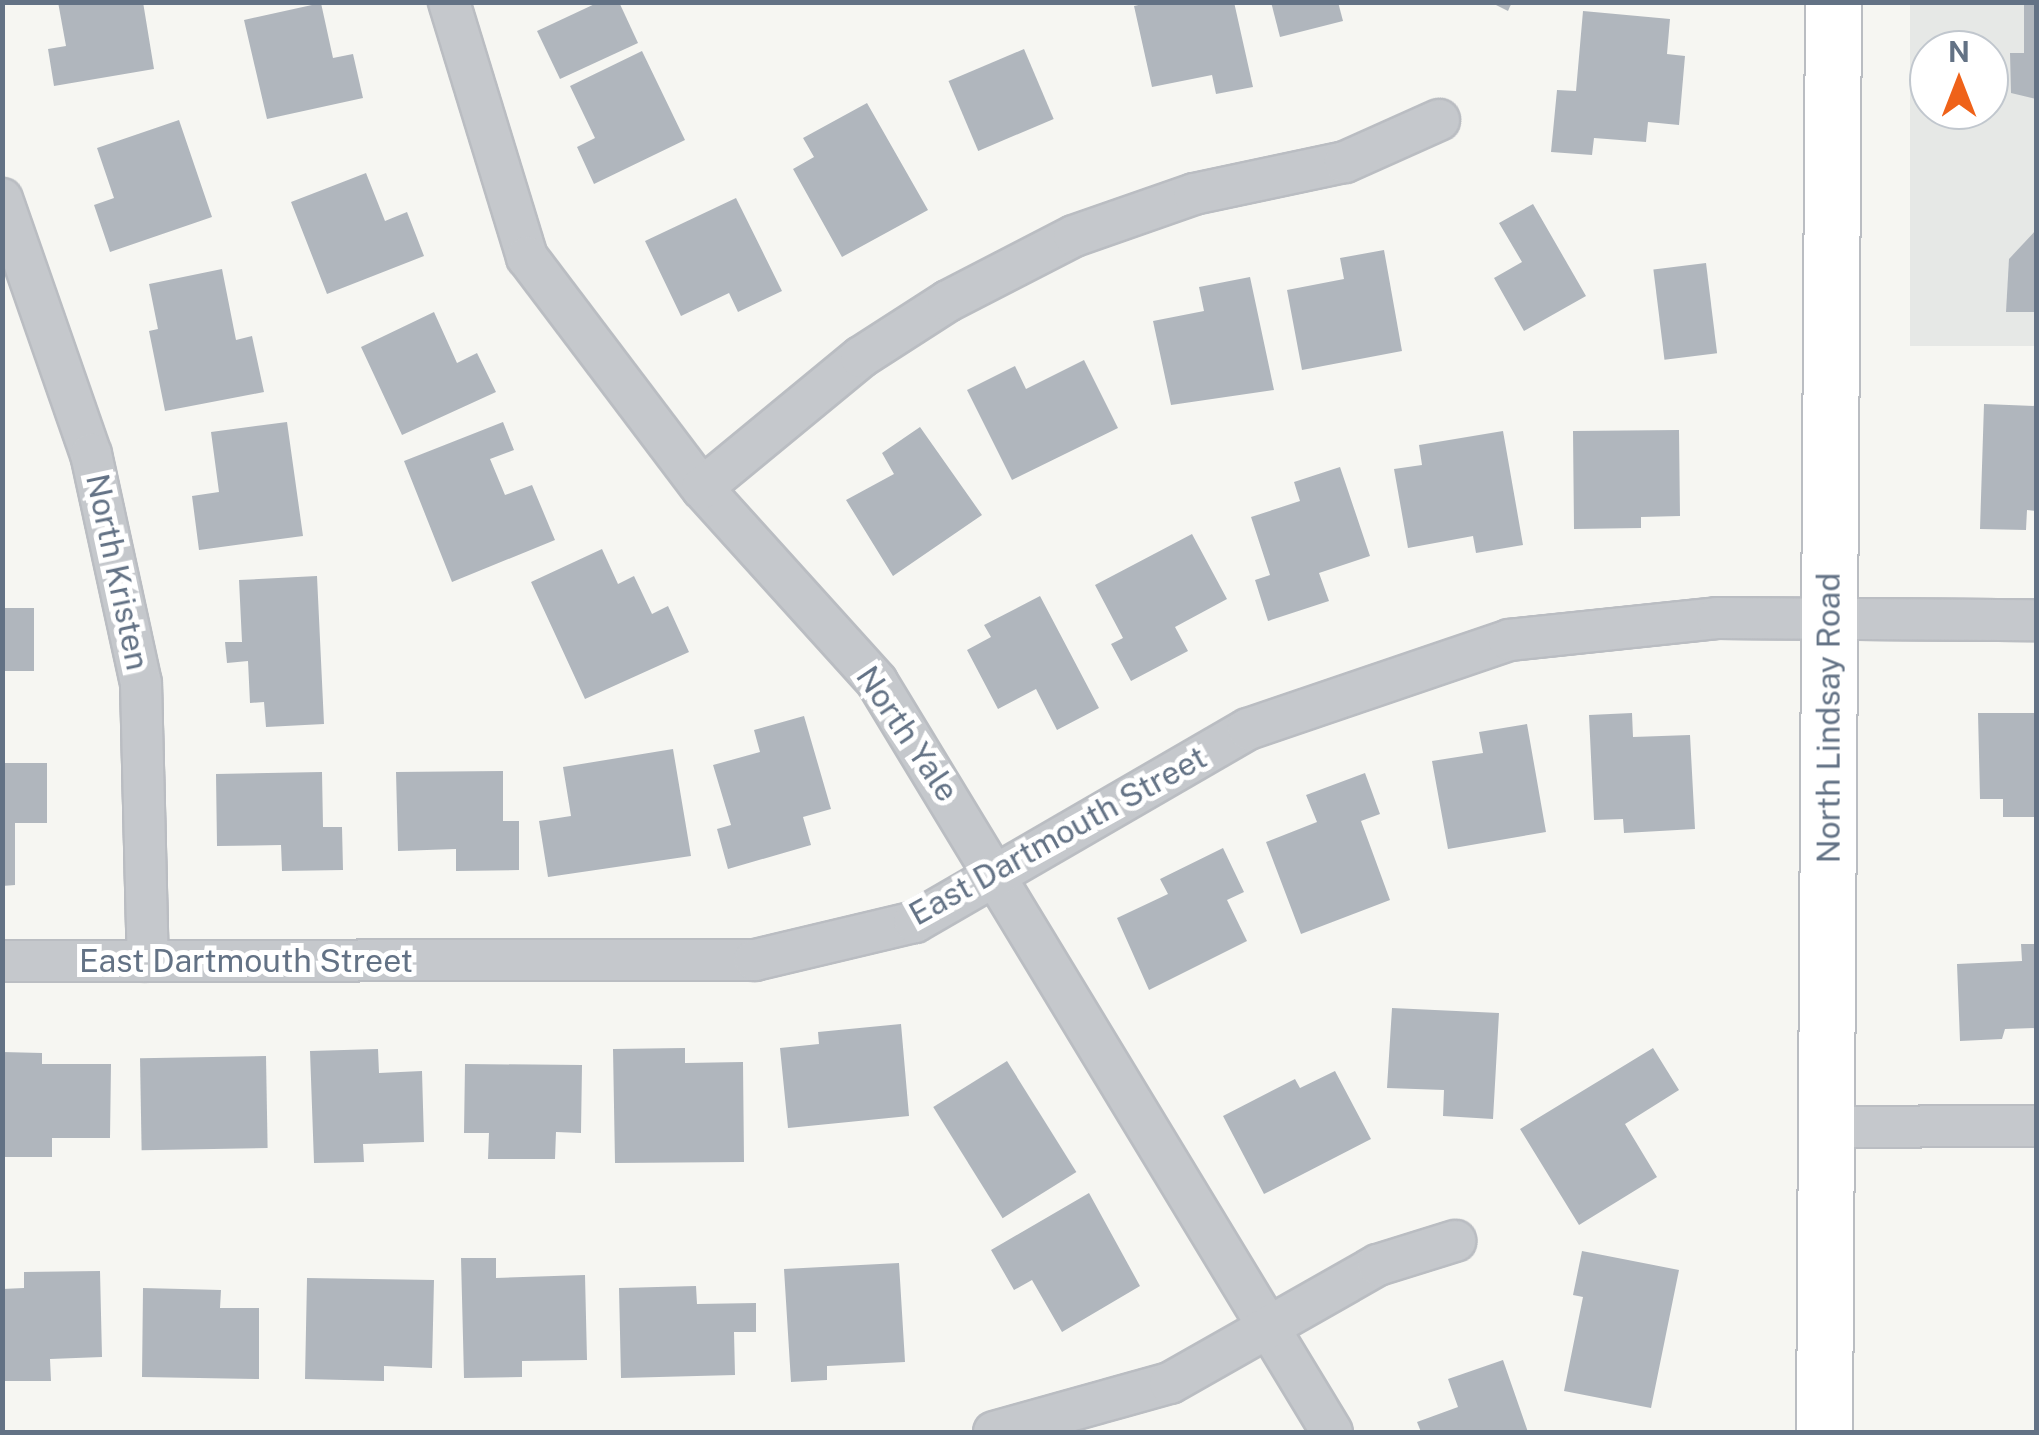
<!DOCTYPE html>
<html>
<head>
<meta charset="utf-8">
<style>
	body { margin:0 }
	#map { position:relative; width:2039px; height:1435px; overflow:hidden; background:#f6f6f2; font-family:"Public Sans",sans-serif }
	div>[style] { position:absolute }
	.built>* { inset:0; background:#e6e8e6 }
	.building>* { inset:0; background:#b0b6bd; transform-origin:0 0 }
	.roads { filter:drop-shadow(2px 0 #babdc2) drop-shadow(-2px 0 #babdc2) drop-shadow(0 2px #babdc2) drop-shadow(0 -2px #babdc2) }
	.minor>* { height:40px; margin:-20px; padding:0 20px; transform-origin:20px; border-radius:20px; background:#c5c8cc }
	.secondary>* { height:55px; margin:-27.5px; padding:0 27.5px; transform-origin:27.5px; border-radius:27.5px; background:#fff }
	span { translate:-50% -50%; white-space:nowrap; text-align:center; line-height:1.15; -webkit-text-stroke:10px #fff; paint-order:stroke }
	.street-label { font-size:32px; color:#637285 }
	.frame { position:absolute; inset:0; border:5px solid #637285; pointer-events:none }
	.north { position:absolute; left:1909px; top:30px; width:100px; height:100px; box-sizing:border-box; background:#fff; border:2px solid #c1c7ce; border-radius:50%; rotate:0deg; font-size:28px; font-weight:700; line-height:40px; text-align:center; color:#637285 }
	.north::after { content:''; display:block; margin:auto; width:35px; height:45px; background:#ef6219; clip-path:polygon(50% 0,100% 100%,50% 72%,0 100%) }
</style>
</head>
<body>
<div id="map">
	<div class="built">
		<i style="clip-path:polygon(evenodd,1910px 3px,2036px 3px,2036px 346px,1910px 346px,1910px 3px,1929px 50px,1989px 50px,1989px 110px,1929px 110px,1929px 50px)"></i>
	</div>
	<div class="building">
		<i style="clip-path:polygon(58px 2px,143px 2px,154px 69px,54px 86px,48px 49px,66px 46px)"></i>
		<i style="clip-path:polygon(599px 2px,619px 2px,638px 43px,560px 79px,537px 31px)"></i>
		<i style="clip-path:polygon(1152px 2px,1234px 2px,1253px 87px,1216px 94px,1212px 75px,1152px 87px,1134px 6px)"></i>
		<i style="clip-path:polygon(1271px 2px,1338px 2px,1343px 21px,1280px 37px)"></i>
		<i style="clip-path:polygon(1490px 2px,1512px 2px,1508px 11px)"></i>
		<i style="clip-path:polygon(2024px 2px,2036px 2px,2036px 99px,2011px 93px,2010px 53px,2024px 53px)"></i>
		<i style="clip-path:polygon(321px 3px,333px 58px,353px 54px,363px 98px,267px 119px,244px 20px)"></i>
		<i style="clip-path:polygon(1583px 11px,1670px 19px,1667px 54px,1685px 56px,1679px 125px,1648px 122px,1646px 142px,1594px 138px,1592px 155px,1551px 152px,1557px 90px,1576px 91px)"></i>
		<i style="left:1024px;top:49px;width:76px;height:82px;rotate:67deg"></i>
		<i style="clip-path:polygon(642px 51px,685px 140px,594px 184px,577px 147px,595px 138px,570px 86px)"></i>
		<i style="clip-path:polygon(867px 103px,928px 210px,842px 257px,793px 169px,814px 157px,803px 138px)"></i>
		<i style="clip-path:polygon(179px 120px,212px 217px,110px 252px,94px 205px,114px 198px,97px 148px)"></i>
		<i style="clip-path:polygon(366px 173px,385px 221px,407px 212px,424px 256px,327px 294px,291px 202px)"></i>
		<i style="clip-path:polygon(736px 198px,782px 291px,738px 312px,729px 293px,681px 316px,645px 241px)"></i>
		<i style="clip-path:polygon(1533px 204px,1586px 296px,1524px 331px,1494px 278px,1522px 262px,1499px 223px)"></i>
		<i style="clip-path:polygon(2036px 230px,2036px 312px,2006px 312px,2009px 259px)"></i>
		<i style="clip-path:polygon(1384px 250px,1402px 351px,1302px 370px,1287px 290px,1344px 279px,1340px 258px)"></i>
		<i style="left:1706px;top:263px;width:91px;height:53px;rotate:83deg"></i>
		<i style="clip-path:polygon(222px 269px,236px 340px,252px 336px,264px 392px,165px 411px,149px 331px,158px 329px,149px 284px)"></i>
		<i style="clip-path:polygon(1250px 277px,1274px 390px,1171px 405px,1153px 321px,1204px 311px,1199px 287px)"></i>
		<i style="clip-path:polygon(434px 312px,457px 363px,477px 353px,496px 392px,402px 435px,361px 347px)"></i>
		<i style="clip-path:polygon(1084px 360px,1118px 428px,1012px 480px,967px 390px,1015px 366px,1026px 389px)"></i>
		<i style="clip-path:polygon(1984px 404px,2036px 406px,2036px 511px,2027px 510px,2026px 530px,1980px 529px)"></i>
		<i style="clip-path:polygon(287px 422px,303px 536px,199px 550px,192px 496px,219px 492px,211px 432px)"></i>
		<i style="clip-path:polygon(503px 422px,514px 450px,490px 459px,505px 495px,532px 485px,555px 540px,452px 582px,404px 461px)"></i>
		<i style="clip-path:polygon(920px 427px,982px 515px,893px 576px,846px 500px,894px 474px,882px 453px)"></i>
		<i style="clip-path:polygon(1679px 430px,1680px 516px,1641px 517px,1641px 528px,1574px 529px,1573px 431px)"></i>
		<i style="clip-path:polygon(1503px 431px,1523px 545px,1476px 553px,1473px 536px,1408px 548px,1394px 469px,1422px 465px,1419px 445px)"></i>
		<i style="clip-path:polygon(1340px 467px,1370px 556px,1319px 573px,1329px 601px,1268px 621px,1255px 580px,1270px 575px,1251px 517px,1300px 501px,1294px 482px)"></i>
		<i style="clip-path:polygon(1192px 534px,1227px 599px,1175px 627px,1188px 651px,1131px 681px,1111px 644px,1123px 638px,1095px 585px)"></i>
		<i style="clip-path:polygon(602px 549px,618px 584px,634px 576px,652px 614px,668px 606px,689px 652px,585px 699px,531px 582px)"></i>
		<i style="clip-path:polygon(317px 576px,324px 724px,266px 727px,264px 702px,250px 703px,248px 661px,227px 663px,225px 642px,242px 642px,239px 580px)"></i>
		<i style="clip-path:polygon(1040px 596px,1099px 708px,1057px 730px,1036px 689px,998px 709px,967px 650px,991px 637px,984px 625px)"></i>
		<i style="left:2px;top:608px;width:32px;height:63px"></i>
		<i style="clip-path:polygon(1632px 713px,1633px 737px,1690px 735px,1695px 829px,1624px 833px,1623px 819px,1594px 820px,1589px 715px)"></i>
		<i style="clip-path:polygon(1978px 713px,2035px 713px,2036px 817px,2003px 817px,2003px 799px,1980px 799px)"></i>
		<i style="clip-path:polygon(804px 716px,831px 809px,803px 817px,811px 845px,728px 869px,717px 829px,731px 825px,713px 765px,760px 752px,754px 730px)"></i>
		<i style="clip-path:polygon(1527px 724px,1546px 832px,1448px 849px,1432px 761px,1483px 753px,1479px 732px)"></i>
		<i style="clip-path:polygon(673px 749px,691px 856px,548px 877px,539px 821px,571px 816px,563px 767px)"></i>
		<i style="clip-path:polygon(4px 763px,47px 763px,47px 823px,15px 823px,15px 885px,2px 886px)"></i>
		<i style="clip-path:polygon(503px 771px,503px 821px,519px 821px,519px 870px,456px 871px,456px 849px,398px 851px,396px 772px)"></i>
		<i style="clip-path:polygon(322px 772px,323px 827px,342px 827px,343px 870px,282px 871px,281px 845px,217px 846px,216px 774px)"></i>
		<i style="clip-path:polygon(1365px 773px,1380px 814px,1361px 821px,1390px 900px,1301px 934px,1266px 842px,1317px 822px,1306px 795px)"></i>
		<i style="clip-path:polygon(1223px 848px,1244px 892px,1227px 900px,1247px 941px,1149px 990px,1117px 918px,1168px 894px,1160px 879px)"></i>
		<i style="clip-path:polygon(2021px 944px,2036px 944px,2036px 1028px,2005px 1029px,2002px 1039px,1960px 1041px,1957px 964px,2022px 961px)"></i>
		<i style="clip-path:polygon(1392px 1008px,1499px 1013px,1493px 1119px,1443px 1116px,1444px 1090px,1387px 1088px)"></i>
		<i style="clip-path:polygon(901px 1024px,909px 1116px,788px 1128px,780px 1048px,819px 1044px,818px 1032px)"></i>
		<i style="clip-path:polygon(685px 1048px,685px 1063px,743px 1062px,744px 1162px,615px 1163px,613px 1049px)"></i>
		<i style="clip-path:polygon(1653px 1048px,1679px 1090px,1625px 1124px,1657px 1177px,1579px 1225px,1520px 1129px)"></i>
		<i style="clip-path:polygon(378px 1049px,379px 1073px,422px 1071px,424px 1142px,363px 1144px,364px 1162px,314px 1163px,310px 1051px)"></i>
		<i style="clip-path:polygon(2px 1052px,42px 1053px,42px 1064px,111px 1064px,110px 1138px,52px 1138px,52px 1157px,2px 1157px)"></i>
		<i style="left:266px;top:1056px;width:92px;height:126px;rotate:89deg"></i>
		<i style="left:1007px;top:1061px;width:131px;height:87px;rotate:58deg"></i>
		<i style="clip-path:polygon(465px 1064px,582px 1065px,581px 1133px,556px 1132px,555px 1159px,488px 1159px,489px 1133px,464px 1133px)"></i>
		<i style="clip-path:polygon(1335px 1071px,1371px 1139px,1264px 1194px,1223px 1116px,1295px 1079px,1300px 1088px)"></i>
		<i style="clip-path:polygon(1089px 1193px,1140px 1286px,1062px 1332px,1032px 1280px,1014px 1290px,991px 1250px)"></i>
		<i style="clip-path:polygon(1582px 1251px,1679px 1270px,1651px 1408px,1564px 1391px,1583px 1297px,1573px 1295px)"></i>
		<i style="clip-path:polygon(461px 1258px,496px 1258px,496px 1278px,585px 1275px,587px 1360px,522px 1361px,522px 1377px,464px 1378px)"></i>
		<i style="clip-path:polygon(899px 1263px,905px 1362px,827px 1366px,827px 1380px,791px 1382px,784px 1269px)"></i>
		<i style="clip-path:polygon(100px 1271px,102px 1357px,50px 1359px,51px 1381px,2px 1381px,2px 1289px,24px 1288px,24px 1272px)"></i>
		<i style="clip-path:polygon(307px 1278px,434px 1280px,432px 1368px,384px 1366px,384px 1381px,305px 1379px)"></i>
		<i style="clip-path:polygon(696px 1286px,697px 1304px,756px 1303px,756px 1332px,734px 1332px,735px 1375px,621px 1378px,619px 1288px)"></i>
		<i style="clip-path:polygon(143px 1288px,221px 1290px,220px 1308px,259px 1308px,259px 1379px,142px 1377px)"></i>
		<i style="clip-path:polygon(1503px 1360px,1528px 1432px,1421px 1432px,1417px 1422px,1458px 1407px,1448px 1379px)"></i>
	</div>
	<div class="roads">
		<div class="minor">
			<i style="left:449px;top:2px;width:267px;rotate:73deg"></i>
			<i style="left:527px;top:257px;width:290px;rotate:52.9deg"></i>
			<i style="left:702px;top:488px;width:261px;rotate:47.9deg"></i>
			<i style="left:877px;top:682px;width:877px;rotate:58.76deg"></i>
			<i style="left:2px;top:199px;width:270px;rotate:70.8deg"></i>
			<i style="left:91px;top:454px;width:234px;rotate:77.7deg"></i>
			<i style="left:141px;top:683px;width:278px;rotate:88.6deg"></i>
			<i style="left:702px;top:488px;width:206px;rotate:-39.5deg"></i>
			<i style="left:861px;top:357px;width:103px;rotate:-32.8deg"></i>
			<i style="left:948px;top:301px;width:142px;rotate:-27.3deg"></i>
			<i style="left:1074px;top:236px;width:127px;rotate:-19.3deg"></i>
			<i style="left:1194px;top:194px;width:154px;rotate:-12deg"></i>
			<i style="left:1345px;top:162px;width:103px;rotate:-24.1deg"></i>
			<i style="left:2px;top:961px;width:753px;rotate:-0.08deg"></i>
			<i style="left:755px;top:960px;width:164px;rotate:-13.4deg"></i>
			<i style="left:915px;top:922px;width:385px;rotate:-30.1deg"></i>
			<i style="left:1248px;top:729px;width:276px;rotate:-18.8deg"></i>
			<i style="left:1509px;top:640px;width:209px;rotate:-6deg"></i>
			<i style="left:1717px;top:618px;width:319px;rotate:0.4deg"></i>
			<i style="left:1826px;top:1127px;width:210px;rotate:-0.3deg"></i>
			<i style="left:994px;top:1432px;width:183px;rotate:-15.6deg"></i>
			<i style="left:1170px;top:1383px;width:239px;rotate:-29.6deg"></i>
			<i style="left:1378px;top:1265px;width:81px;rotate:-17.3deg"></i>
		</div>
		<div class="secondary">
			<i style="left:1824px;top:1432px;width:1430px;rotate:-89.64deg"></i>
		</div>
	</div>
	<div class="street-label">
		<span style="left:117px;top:572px;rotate:78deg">North Kristen</span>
		<span style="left:1829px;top:718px;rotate:-90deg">North Lindsay Road</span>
		<span style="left:907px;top:734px;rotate:56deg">North Yale</span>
		<span style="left:1058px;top:836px;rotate:-29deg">East Dartmouth Street</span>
		<span style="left:246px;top:961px">East Dartmouth Street</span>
	</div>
	<div class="frame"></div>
	<div class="north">N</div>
</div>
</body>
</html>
